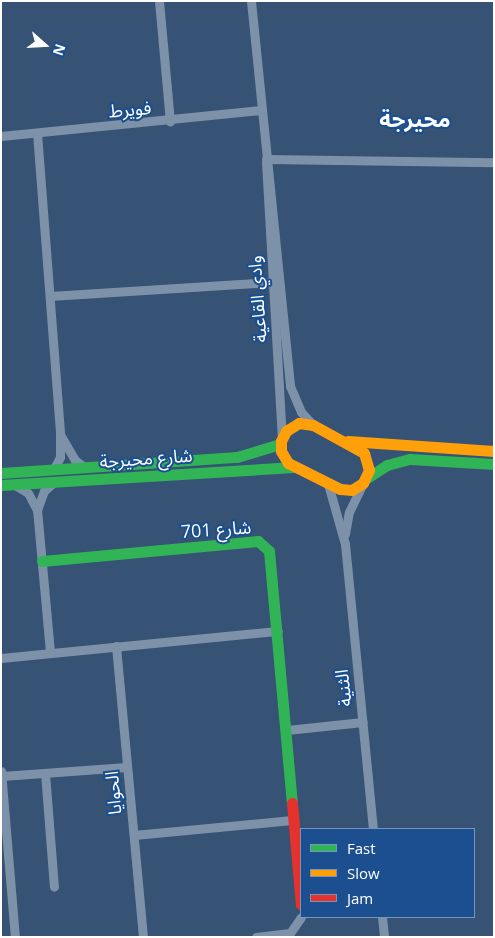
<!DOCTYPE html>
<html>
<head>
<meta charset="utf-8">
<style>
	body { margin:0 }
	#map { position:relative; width:495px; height:938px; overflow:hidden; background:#365274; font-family:"Open Sans","Noto Sans Arabic",sans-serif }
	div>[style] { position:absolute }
	.street>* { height:9px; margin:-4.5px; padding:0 4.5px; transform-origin:4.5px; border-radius:4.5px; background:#7d92a8 }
	.fast>* { height:11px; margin:-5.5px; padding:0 5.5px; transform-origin:5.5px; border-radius:5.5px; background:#30b455 }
	.slow>* { height:11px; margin:-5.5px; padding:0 5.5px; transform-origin:5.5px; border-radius:5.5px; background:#ff9f0a }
	.jam>* { height:11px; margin:-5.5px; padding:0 5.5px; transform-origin:5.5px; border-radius:5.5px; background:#e5322d }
	span { translate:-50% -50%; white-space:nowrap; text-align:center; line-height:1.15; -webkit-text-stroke:4px #1b4f8f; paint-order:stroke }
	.street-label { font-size:18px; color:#fff }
	.district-label { font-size:22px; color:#fff; font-weight:700 }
	.frame { position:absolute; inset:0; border:2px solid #fff; pointer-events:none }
	.legend { position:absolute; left:300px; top:828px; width:175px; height:90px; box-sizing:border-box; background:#1b4f8f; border:1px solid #7695bc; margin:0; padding:6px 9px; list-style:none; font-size:15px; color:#fff }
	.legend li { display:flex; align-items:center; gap:10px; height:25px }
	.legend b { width:25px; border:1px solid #7695bc }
	.north { position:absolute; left:20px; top:20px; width:50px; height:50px; -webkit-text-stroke:4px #1b4f8f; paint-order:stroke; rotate:109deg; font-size:14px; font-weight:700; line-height:20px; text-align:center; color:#fff }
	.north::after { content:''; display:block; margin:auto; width:18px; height:22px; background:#fff; clip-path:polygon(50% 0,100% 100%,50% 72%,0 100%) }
</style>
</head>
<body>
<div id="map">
	<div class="street">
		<i style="left:159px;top:1px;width:121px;rotate:84.8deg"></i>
		<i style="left:251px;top:1px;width:387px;rotate:84.2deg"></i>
		<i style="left:290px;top:386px;width:28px;rotate:67deg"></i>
		<i style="left:301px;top:412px;width:18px;rotate:47deg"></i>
		<i style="left:37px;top:133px;width:303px;rotate:85.6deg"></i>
		<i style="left:60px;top:435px;width:22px;rotate:90deg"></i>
		<i style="left:60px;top:457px;width:13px;rotate:117deg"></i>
		<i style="left:1px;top:136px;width:262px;rotate:-5.7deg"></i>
		<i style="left:266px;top:159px;width:228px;rotate:0.8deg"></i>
		<i style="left:266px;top:162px;width:275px;rotate:86.7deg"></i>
		<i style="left:50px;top:296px;width:221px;rotate:-3.6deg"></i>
		<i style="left:61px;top:436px;width:28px;rotate:60deg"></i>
		<i style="left:75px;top:460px;width:10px;rotate:37deg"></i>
		<i style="left:13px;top:484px;width:17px;rotate:31deg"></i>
		<i style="left:28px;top:493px;width:19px;rotate:62deg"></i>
		<i style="left:328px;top:484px;width:62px;rotate:74.2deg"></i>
		<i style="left:345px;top:544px;width:286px;rotate:84.4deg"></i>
		<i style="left:345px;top:534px;width:22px;rotate:-80deg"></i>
		<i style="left:349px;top:512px;width:30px;rotate:-64deg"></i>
		<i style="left:116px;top:646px;width:292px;rotate:84.7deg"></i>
		<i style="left:50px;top:652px;width:143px;rotate:-95.2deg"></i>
		<i style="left:37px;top:510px;width:20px;rotate:-70deg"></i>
		<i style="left:44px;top:491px;width:13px;rotate:-42deg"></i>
		<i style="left:1px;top:658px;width:278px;rotate:-5.6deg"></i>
		<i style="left:287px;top:730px;width:76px;rotate:-6deg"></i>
		<i style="left:1px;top:771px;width:167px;rotate:85.2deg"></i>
		<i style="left:45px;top:773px;width:114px;rotate:85.5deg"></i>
		<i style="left:2px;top:776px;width:125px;rotate:-4.1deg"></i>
		<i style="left:134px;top:835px;width:161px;rotate:-5.4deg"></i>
		<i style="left:382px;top:917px;width:20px;rotate:84deg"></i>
		<i style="left:256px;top:937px;width:34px;rotate:-7deg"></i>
		<i style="left:290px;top:933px;width:19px;rotate:-55deg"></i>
	</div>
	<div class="fast">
		<i style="left:1px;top:473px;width:237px;rotate:-3.9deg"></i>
		<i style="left:237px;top:457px;width:45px;rotate:-16.8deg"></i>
		<i style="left:367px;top:478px;width:24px;rotate:-33deg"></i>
		<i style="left:387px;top:465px;width:24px;rotate:-15deg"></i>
		<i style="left:410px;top:459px;width:84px;rotate:3.4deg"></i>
		<i style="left:1px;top:485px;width:293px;rotate:-3.5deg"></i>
		<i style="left:42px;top:561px;width:217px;rotate:-5.3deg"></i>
		<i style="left:258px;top:541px;width:15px;rotate:42deg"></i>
		<i style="left:269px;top:551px;width:253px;rotate:84.8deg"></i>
	</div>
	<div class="slow">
		<i style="left:299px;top:423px;width:14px;rotate:8deg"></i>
		<i style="left:313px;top:425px;width:58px;rotate:28.8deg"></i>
		<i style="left:364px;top:453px;width:18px;rotate:74deg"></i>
		<i style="left:369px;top:470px;width:14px;rotate:115deg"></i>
		<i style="left:363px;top:483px;width:13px;rotate:148deg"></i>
		<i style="left:352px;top:490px;width:12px;rotate:-175deg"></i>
		<i style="left:340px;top:489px;width:58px;rotate:-153.4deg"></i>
		<i style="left:288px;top:463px;width:14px;rotate:-120deg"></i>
		<i style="left:281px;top:451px;width:10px;rotate:-90deg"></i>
		<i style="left:281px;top:441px;width:11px;rotate:-63deg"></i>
		<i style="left:286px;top:431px;width:15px;rotate:-32deg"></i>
		<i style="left:348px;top:441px;width:146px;rotate:3.9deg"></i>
	</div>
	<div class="jam">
		<i style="left:292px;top:803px;width:102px;rotate:85deg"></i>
	</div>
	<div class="street-label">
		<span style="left:130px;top:109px;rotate:-5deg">فويرط</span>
		<span style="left:257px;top:299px;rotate:-94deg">وادي القاعية</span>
		<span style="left:146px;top:458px;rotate:-4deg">شارع محيرجة</span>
		<span style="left:216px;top:529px;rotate:-4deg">شارع 701</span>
		<span style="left:343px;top:688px;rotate:-96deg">الثنية</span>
		<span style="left:113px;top:793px;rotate:-95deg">الحوايا</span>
	</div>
	<div class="district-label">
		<span style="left:415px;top:119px">محيرجة</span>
	</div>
	<div class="frame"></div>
	<ul class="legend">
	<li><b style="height:6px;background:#30b455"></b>Fast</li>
	<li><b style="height:6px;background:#ff9f0a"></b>Slow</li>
	<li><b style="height:6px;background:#e5322d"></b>Jam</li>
	</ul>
	<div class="north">N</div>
</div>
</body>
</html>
